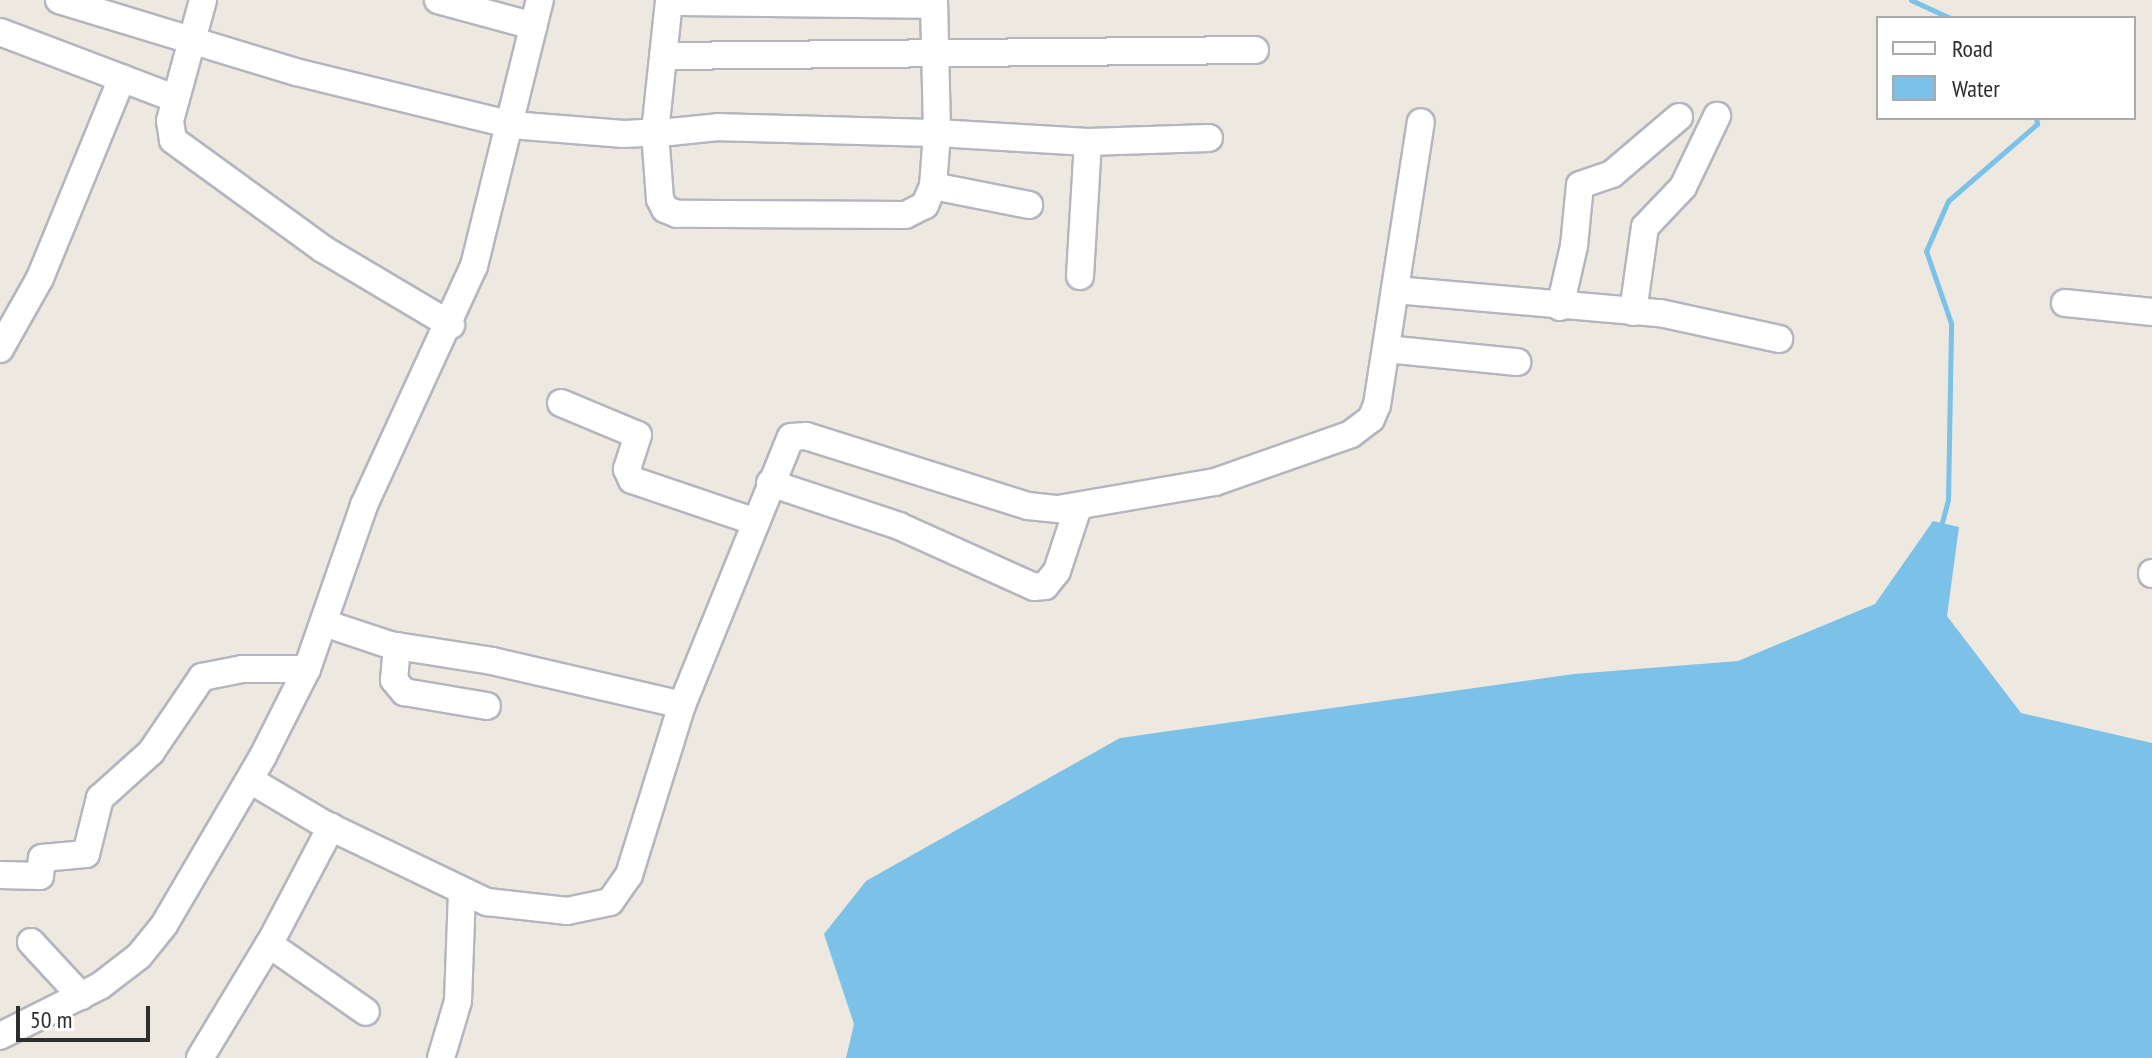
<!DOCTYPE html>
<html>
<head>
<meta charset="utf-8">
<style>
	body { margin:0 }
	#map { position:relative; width:2152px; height:1058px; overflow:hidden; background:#ede9e1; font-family:"PT Sans Narrow",sans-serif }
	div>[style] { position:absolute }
	.water>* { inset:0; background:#7bc1e8 }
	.stream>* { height:5px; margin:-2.5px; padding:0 2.5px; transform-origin:2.5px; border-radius:2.5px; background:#7bc1e8 }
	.roads { filter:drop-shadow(2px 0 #b4b5bf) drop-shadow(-2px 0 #b4b5bf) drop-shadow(0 2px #b4b5bf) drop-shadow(0 -2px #b4b5bf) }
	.minor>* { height:26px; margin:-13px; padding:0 13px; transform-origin:13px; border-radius:13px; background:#fff }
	span { translate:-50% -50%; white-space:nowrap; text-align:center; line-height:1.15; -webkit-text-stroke:7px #fff; paint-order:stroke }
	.legend { position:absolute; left:1876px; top:16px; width:260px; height:104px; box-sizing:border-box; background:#fff; border:2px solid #ababab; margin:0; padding:10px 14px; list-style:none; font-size:24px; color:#2d2d2d }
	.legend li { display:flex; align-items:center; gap:16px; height:40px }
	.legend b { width:40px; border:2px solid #ababab }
	.scale { position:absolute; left:16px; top:1006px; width:134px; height:36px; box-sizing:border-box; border:4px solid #2d2d2d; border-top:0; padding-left:10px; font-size:24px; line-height:28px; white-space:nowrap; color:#2d2d2d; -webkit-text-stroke:6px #fff; paint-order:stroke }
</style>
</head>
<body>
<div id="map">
	<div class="water">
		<i style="clip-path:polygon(1933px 521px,1959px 527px,1947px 616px,2021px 713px,2152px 743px,2152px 1058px,846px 1058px,854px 1024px,824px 934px,866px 881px,1120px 738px,1574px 674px,1738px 661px,1875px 604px)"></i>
	</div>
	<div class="stream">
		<i style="left:1911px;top:0;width:43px;rotate:24.8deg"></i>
		<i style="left:1941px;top:526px;width:27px;rotate:-75deg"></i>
		<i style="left:1948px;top:500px;width:177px;rotate:-89deg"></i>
		<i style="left:1951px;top:323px;width:76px;rotate:-109.1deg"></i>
		<i style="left:1926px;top:251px;width:55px;rotate:-66.3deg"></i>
		<i style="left:1948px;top:201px;width:118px;rotate:-40.9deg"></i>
		<i style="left:2037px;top:124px;width:6px;rotate:-99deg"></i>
	</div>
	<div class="roads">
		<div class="minor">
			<i style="left:59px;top:0;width:248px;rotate:16.9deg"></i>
			<i style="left:296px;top:72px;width:221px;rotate:13.8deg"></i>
			<i style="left:511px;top:125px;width:113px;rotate:4.6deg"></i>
			<i style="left:624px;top:134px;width:19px;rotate:-3deg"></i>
			<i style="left:643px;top:133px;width:12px;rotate:-5deg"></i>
			<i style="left:655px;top:132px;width:15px"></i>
			<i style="left:670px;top:132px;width:48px;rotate:-5.9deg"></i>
			<i style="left:718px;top:127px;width:219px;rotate:1.6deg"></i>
			<i style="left:937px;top:133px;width:53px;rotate:94.3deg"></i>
			<i style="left:933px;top:186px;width:21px;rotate:113deg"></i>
			<i style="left:925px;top:205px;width:22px;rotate:153deg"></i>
			<i style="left:905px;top:215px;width:228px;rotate:-179.7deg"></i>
			<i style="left:677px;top:214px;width:13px;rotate:-157deg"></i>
			<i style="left:665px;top:209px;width:11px;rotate:-117deg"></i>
			<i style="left:660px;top:199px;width:67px;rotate:-94.3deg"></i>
			<i style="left:655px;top:132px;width:133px;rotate:-83.9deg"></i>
			<i style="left:203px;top:0;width:125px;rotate:105.3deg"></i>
			<i style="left:170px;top:121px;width:19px;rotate:81deg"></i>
			<i style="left:173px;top:140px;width:185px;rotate:36deg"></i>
			<i style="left:323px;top:249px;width:149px;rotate:30.7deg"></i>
			<i style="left:438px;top:0;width:99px;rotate:15.2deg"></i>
			<i style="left:934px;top:0;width:133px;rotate:88.7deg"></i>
			<i style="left:937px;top:133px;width:151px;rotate:3.4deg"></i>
			<i style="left:1088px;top:142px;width:121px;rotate:-1.9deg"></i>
			<i style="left:669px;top:2px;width:265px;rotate:0.6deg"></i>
			<i style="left:0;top:32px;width:188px;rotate:20.8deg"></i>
			<i style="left:663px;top:56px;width:592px;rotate:-0.58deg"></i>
			<i style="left:933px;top:186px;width:98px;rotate:11.2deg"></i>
			<i style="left:1080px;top:276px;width:134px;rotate:-86.6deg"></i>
			<i style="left:1395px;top:290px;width:266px;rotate:5deg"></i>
			<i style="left:1660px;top:313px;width:122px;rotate:12.3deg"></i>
			<i style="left:2065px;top:303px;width:87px;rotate:5.9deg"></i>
			<i style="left:1560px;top:307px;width:63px;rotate:-77.1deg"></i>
			<i style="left:1574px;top:246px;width:61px;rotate:-84.4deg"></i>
			<i style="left:1580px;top:185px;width:34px;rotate:-19deg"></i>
			<i style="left:1612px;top:174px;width:88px;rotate:-40.4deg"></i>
			<i style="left:1633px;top:312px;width:86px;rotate:-82deg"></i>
			<i style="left:1645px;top:227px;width:55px;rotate:-46.5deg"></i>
			<i style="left:1683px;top:187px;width:79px;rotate:-64.4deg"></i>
			<i style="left:0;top:349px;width:81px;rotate:-60.6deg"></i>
			<i style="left:40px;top:278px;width:216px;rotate:-67.7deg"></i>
			<i style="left:1386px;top:349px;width:132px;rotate:5.7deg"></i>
			<i style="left:561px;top:403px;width:83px;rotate:22.6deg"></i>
			<i style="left:638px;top:435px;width:36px;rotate:108deg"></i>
			<i style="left:627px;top:469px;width:12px;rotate:66deg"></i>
			<i style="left:632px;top:480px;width:131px;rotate:18.7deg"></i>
			<i style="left:770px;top:483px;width:136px;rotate:18.4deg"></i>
			<i style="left:899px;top:526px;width:148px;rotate:24.3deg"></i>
			<i style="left:1034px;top:587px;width:11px;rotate:-5deg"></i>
			<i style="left:1045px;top:586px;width:19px;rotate:-51deg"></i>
			<i style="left:1057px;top:571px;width:67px;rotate:-71.8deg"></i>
			<i style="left:2152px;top:574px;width:1px;rotate:-90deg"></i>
			<i style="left:324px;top:623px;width:70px;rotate:18.4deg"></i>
			<i style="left:390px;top:645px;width:103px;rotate:8.9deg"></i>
			<i style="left:492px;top:661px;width:195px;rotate:13deg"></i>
			<i style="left:397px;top:646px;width:34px;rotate:95deg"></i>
			<i style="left:394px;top:680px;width:16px;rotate:50deg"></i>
			<i style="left:404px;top:692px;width:84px;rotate:9.6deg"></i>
			<i style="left:250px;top:780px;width:86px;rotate:30.7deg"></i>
			<i style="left:324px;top:824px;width:181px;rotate:25.6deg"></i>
			<i style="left:487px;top:902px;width:81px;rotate:6.4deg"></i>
			<i style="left:567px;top:911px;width:44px;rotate:-11.8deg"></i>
			<i style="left:610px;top:902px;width:33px;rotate:-55deg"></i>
			<i style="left:629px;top:875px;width:178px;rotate:-72.7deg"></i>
			<i style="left:682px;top:705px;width:289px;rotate:-67.9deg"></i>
			<i style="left:791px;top:437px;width:15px;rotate:-4deg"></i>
			<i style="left:806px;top:436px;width:233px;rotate:17.5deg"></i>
			<i style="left:1028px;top:506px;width:30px;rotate:6deg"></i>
			<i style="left:1058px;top:509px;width:159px;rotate:-9.8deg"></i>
			<i style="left:1215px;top:482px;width:144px;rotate:-19.4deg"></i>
			<i style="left:1351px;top:434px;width:25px;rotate:-37deg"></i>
			<i style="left:1371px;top:419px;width:15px;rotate:-67deg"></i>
			<i style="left:1377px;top:405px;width:286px;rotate:-81.2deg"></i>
			<i style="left:0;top:875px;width:40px;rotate:1.4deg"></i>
			<i style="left:40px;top:876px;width:18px;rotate:-84deg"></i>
			<i style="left:42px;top:858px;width:44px;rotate:-5.2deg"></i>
			<i style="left:86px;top:854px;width:58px;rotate:-76deg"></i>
			<i style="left:100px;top:798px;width:69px;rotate:-42deg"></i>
			<i style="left:151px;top:752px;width:91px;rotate:-55.8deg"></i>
			<i style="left:202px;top:677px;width:41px;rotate:-11.3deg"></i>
			<i style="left:242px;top:669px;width:65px"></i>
			<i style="left:31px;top:942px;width:74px;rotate:47.2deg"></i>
			<i style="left:269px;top:944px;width:118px;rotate:35deg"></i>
			<i style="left:0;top:1036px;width:112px;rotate:-26.6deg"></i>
			<i style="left:100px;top:986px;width:49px;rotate:-37.6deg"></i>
			<i style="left:139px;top:956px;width:40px;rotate:-51deg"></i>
			<i style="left:164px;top:925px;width:196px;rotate:-59.6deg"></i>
			<i style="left:263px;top:756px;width:97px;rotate:-63.2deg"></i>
			<i style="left:307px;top:669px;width:174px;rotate:-70.8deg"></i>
			<i style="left:364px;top:505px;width:263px;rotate:-65.3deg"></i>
			<i style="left:474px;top:266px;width:274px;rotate:-76.1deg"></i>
			<i style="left:200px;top:1058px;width:139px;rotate:-58.8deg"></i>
			<i style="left:272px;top:939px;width:127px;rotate:-62.2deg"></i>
			<i style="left:441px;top:1058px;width:59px;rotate:-73.4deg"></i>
			<i style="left:458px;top:1001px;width:108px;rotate:-87.9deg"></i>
		</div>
	</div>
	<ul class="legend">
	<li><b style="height:10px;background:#fff"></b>Road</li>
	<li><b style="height:22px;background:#7bc1e8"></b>Water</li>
	</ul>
	<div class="scale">50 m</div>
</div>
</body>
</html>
